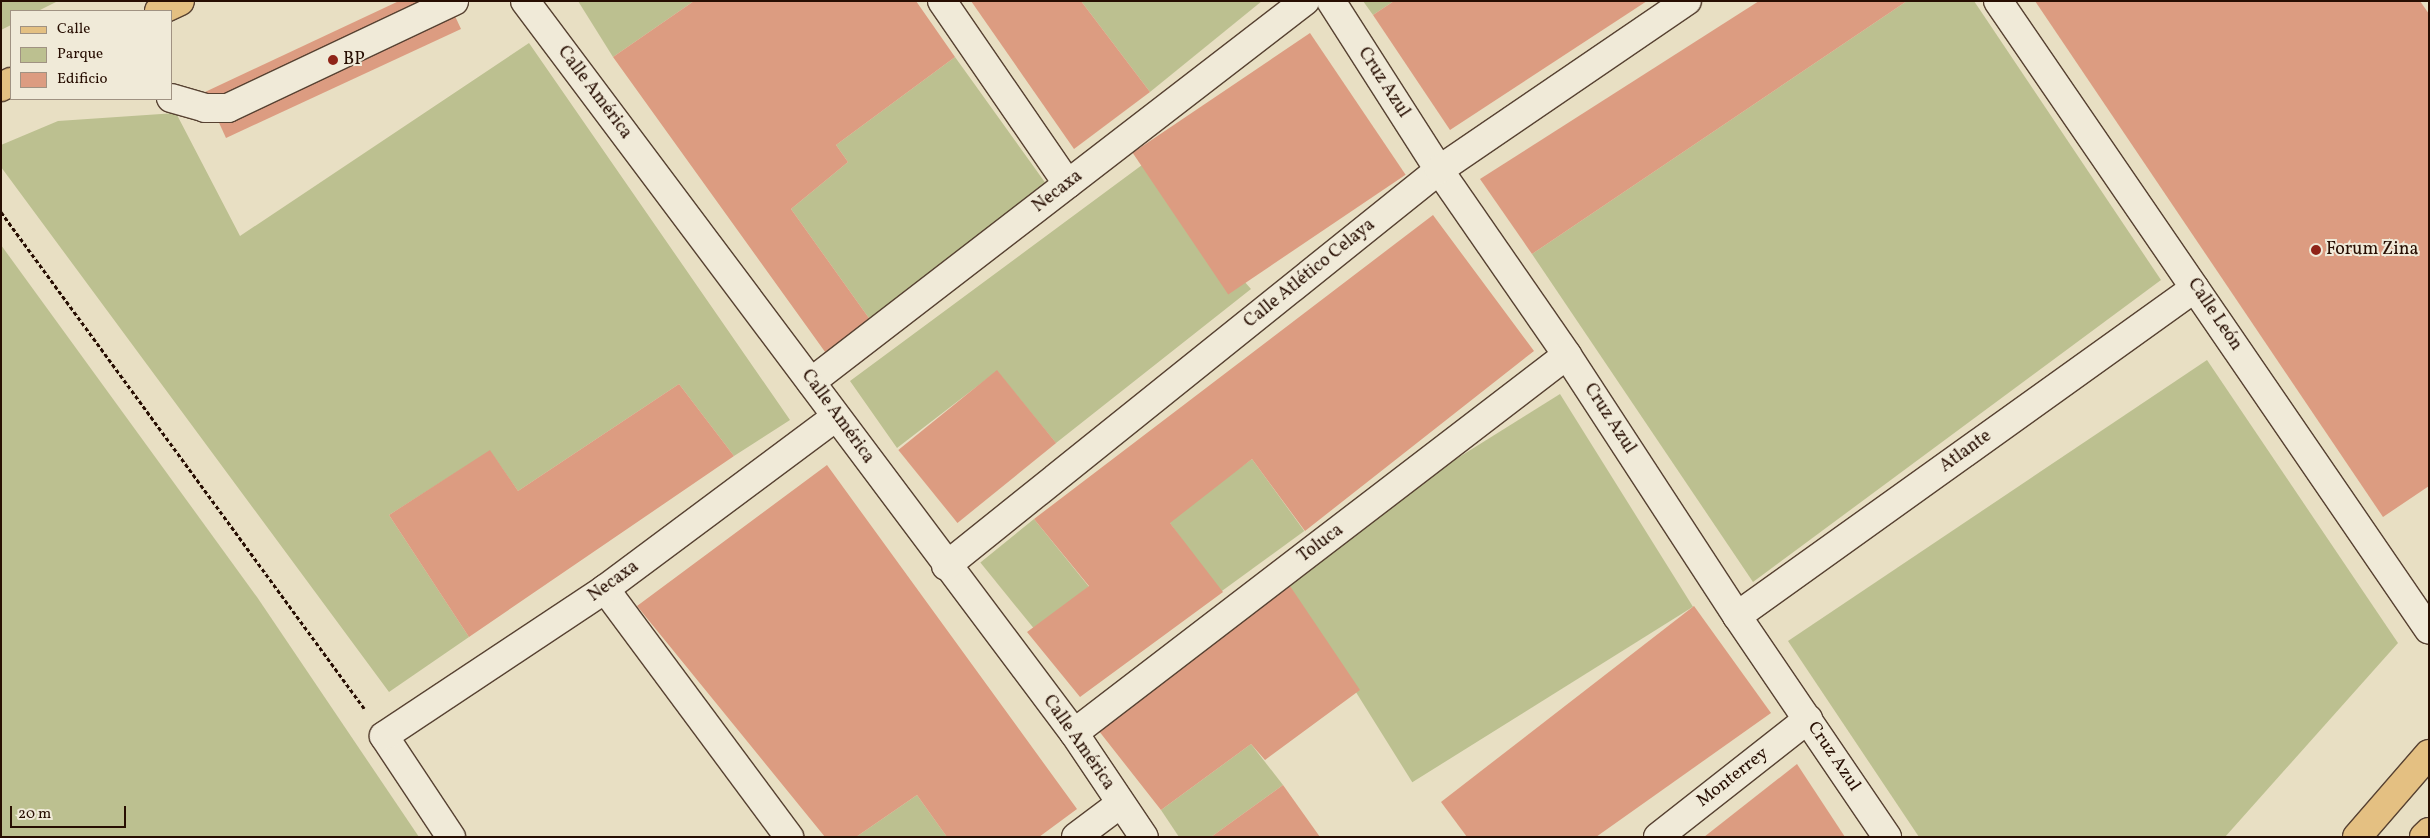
<!DOCTYPE html>
<html>
<head>
<meta charset="utf-8">
<style>
	body { margin:0 }
	#map { position:relative; width:2430px; height:838px; overflow:hidden; background:#e8dfc3; font-family:Vollkorn,serif }
	div>[style] { position:absolute }
	.green>* { inset:0; background:#bcc090; transform-origin:0 0 }
	.building>* { inset:0; background:#dc9c81; transform-origin:0 0 }
	.path>* { height:3px; margin-top:-1.5px; transform-origin:0; background:repeating-linear-gradient(90deg,#270e02 0 4px,transparent 0 6.5px) }
	.roads { filter:drop-shadow(1px 0 #574232) drop-shadow(-1px 0 #574232) drop-shadow(0 1px #574232) drop-shadow(0 -1px #574232) }
	.minor>* { height:28px; margin:-14px; padding:0 14px; transform-origin:14px; border-radius:14px; background:#f0ead8 }
	.major>* { height:28px; margin:-14px; padding:0 14px; transform-origin:14px; border-radius:14px; background:#e4c082 }
	.dots>* { width:14px; height:14px; translate:-50% -50%; box-sizing:border-box; border:2px solid #f0ead8; border-radius:50% }
	span { translate:-50% -50%; white-space:nowrap; text-align:center; line-height:1.15; -webkit-text-stroke:4px #f0ead8; paint-order:stroke }
	.poi-label { font-size:18px; color:#270e02 }
	.left { translate:0 -50%; text-align:left }
	.street-label { font-size:18px; color:#270e02 }
	.frame { position:absolute; inset:0; border:2px solid #270e02; pointer-events:none }
	.legend { position:absolute; left:10px; top:10px; width:162px; height:90px; box-sizing:border-box; background:#f0ead8; border:1px solid #a09282; margin:0; padding:6px 9px; list-style:none; font-size:15px; color:#270e02 }
	.legend li { display:flex; align-items:center; gap:10px; height:25px }
	.legend b { width:25px; border:1px solid #a09282 }
	.scale { position:absolute; left:10px; top:806px; width:116px; height:22px; box-sizing:border-box; border:2px solid #270e02; border-top:0; padding-left:6px; font-size:15px; line-height:18px; white-space:nowrap; color:#270e02; -webkit-text-stroke:4px #f0ead8; paint-order:stroke }
</style>
</head>
<body>
<div id="map">
	<div class="green">
		<i style="clip-path:polygon(1px 1px,58px 1px,38px 11px,11px 11px,11px 25px,1px 30px)"></i>
		<i style="clip-path:polygon(578px 1px,694px 1px,613px 57px)"></i>
		<i style="clip-path:polygon(1081px 1px,1262px 1px,1150px 92px)"></i>
		<i style="clip-path:polygon(1363px 1px,1394px 1px,1373px 15px)"></i>
		<i style="clip-path:polygon(1907px 1px,1974px 1px,2161px 280px,1753px 582px,1532px 254px)"></i>
		<i style="clip-path:polygon(529px 43px,790px 420px,734px 456px,679px 384px,518px 491px,490px 451px,389px 515px,469px 637px,389px 692px,1px 167px,1px 145px,58px 121px,176px 113px,240px 236px)"></i>
		<i style="clip-path:polygon(955px 57px,1049px 188px,871px 321px,791px 209px,848px 162px,836px 145px)"></i>
		<i style="clip-path:polygon(1142px 165px,1251px 289px,1056px 443px,997px 371px,897px 448px,850px 381px)"></i>
		<i style="clip-path:polygon(1px 245px,257px 597px,419px 837px,1px 837px)"></i>
		<i style="clip-path:polygon(2207px 360px,2398px 643px,2225px 837px,1919px 837px,1788px 641px)"></i>
		<i style="left:1560px;top:394px;width:251px;height:331px;rotate:58deg"></i>
		<i style="left:1252px;top:459px;width:89px;height:104px;rotate:54deg"></i>
		<i style="left:1034px;top:519px;width:87px;height:69px;rotate:51deg"></i>
		<i style="clip-path:polygon(1251px 744px,1283px 785px,1211px 837px,1179px 837px,1161px 810px)"></i>
		<i style="clip-path:polygon(917px 795px,947px 837px,856px 837px)"></i>
	</div>
	<div class="building">
		<i style="clip-path:polygon(399px 1px,448px 1px,461px 29px,226px 138px,205px 92px)"></i>
		<i style="clip-path:polygon(694px 1px,916px 1px,955px 57px,836px 145px,848px 162px,791px 209px,871px 321px,828px 356px,613px 57px)"></i>
		<i style="clip-path:polygon(971px 1px,1081px 1px,1150px 92px,1074px 149px)"></i>
		<i style="clip-path:polygon(1394px 1px,1647px 1px,1450px 130px,1373px 15px)"></i>
		<i style="clip-path:polygon(1759px 1px,1907px 1px,1532px 254px,1480px 179px)"></i>
		<i style="clip-path:polygon(2035px 1px,2420px 1px,2429px 14px,2429px 486px,2383px 517px)"></i>
		<i style="left:1310px;top:33px;width:171px;height:214px;rotate:56deg"></i>
		<i style="clip-path:polygon(1433px 215px,1534px 351px,1305px 531px,1252px 459px,1170px 523px,1223px 592px,1080px 697px,1027px 632px,1089px 586px,1034px 519px)"></i>
		<i style="left:997px;top:370px;width:94px;height:127px;rotate:51deg"></i>
		<i style="clip-path:polygon(679px 384px,734px 456px,469px 637px,389px 515px,490px 450px,518px 491px)"></i>
		<i style="clip-path:polygon(827px 465px,1077px 809px,1039px 837px,947px 837px,917px 795px,856px 837px,825px 837px,637px 606px)"></i>
		<i style="clip-path:polygon(1286px 580px,1360px 690px,1265px 760px,1251px 744px,1161px 810px,1095px 726px)"></i>
		<i style="clip-path:polygon(1694px 606px,1771px 713px,1596px 837px,1467px 837px,1441px 802px)"></i>
		<i style="clip-path:polygon(1797px 764px,1845px 837px,1704px 837px)"></i>
		<i style="clip-path:polygon(1283px 785px,1320px 837px,1211px 837px)"></i>
	</div>
	<div class="path">
		<i style="left:1px;top:212px;width:615px;rotate:53.8deg"></i>
	</div>
	<div class="roads">
		<div class="minor">
			<i style="left:525px;top:1px;width:915px;rotate:53.13deg"></i>
			<i style="left:1074px;top:733px;width:125px;rotate:56.1deg"></i>
			<i style="left:942px;top:1px;width:222px;rotate:55.5deg"></i>
			<i style="left:1331px;top:1px;width:201px;rotate:57.4deg"></i>
			<i style="left:1439px;top:170px;width:225px;rotate:55.3deg"></i>
			<i style="left:1567px;top:355px;width:311px;rotate:56.9deg"></i>
			<i style="left:1737px;top:616px;width:267px;rotate:55.8deg"></i>
			<i style="left:1998px;top:1px;width:762px;rotate:55.58deg"></i>
			<i style="left:171px;top:98px;width:35px;rotate:16deg"></i>
			<i style="left:205px;top:108px;width:23px"></i>
			<i style="left:228px;top:108px;width:250px;rotate:-25.3deg"></i>
			<i style="left:811px;top:382px;width:624px;rotate:-37.64deg"></i>
			<i style="left:946px;top:566px;width:632px;rotate:-38.77deg"></i>
			<i style="left:1439px;top:170px;width:300px;rotate:-34.3deg"></i>
			<i style="left:605px;top:589px;width:309px;rotate:53.4deg"></i>
			<i style="left:1737px;top:616px;width:563px;rotate:-35.61deg"></i>
			<i style="left:1074px;top:733px;width:621px;rotate:-37.48deg"></i>
			<i style="left:451px;top:837px;width:121px;rotate:-123.6deg"></i>
			<i style="left:384px;top:736px;width:265px;rotate:-33.6deg"></i>
			<i style="left:605px;top:589px;width:288px;rotate:-36.7deg"></i>
			<i style="left:1076px;top:837px;width:55px;rotate:-36.9deg"></i>
			<i style="left:1658px;top:837px;width:191px;rotate:-38.2deg"></i>
		</div>
		<div class="major">
			<i style="left:159px;top:11px;width:23px;rotate:-25deg"></i>
			<i style="left:1px;top:87px;width:11px;rotate:-27deg"></i>
			<i style="left:2357px;top:837px;width:110px;rotate:-49.1deg"></i>
			<i style="left:2424px;top:837px;width:7px;rotate:-45deg"></i>
		</div>
	</div>
	<div class="dots">
		<i style="left:333px;top:60px;background:#8f2418"></i>
		<i style="left:2316px;top:250px;background:#8f2418"></i>
	</div>
	<div class="poi-label">
		<span class="left" style="left:343px;top:60px">BP</span>
		<span class="left" style="left:2326px;top:250px">Forum Zina</span>
	</div>
	<div class="street-label">
		<span style="left:1383px;top:83px;rotate:57deg">Cruz Azul</span>
		<span style="left:594px;top:93px;rotate:53deg">Calle América</span>
		<span style="left:1058px;top:192px;rotate:-38deg">Necaxa</span>
		<span style="left:1310px;top:274px;rotate:-39deg">Calle Atlético Celaya</span>
		<span style="left:2214px;top:315px;rotate:56deg">Calle León</span>
		<span style="left:837px;top:417px;rotate:54deg">Calle América</span>
		<span style="left:1609px;top:419px;rotate:57deg">Cruz Azul</span>
		<span style="left:1966px;top:452px;rotate:-36deg">Atlante</span>
		<span style="left:1321px;top:544px;rotate:-37deg">Toluca</span>
		<span style="left:614px;top:582px;rotate:-36deg">Necaxa</span>
		<span style="left:1078px;top:743px;rotate:55deg">Calle América</span>
		<span style="left:1833px;top:757px;rotate:56deg">Cruz Azul</span>
		<span style="left:1733px;top:778px;rotate:-38deg">Monterrey</span>
	</div>
	<div class="frame"></div>
	<ul class="legend">
	<li><b style="height:6px;background:#e4c082"></b>Calle</li>
	<li><b style="height:14px;background:#bcc090"></b>Parque</li>
	<li><b style="height:14px;background:#dc9c81"></b>Edificio</li>
	</ul>
	<div class="scale">20 m</div>
</div>
</body>
</html>
